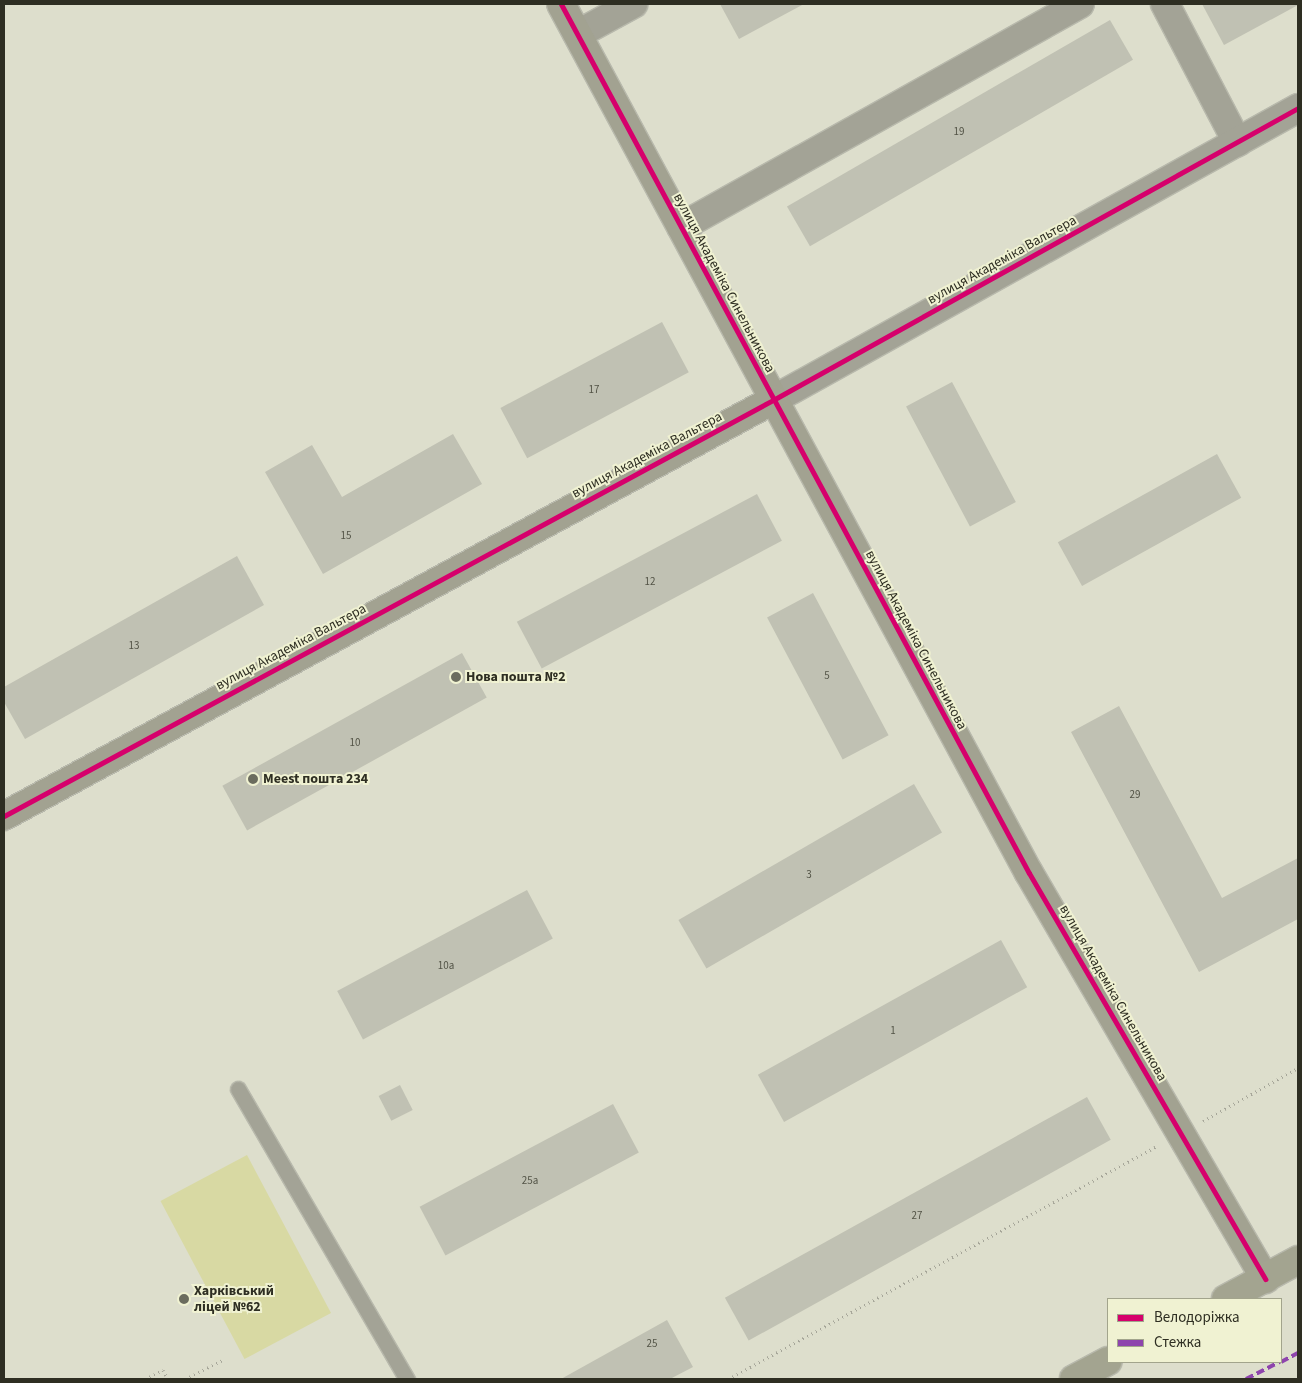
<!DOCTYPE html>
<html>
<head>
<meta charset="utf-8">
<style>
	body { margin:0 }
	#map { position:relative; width:1302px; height:1383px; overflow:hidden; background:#dddecc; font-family:"Source Sans 3",sans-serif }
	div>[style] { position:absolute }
	.green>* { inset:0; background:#d8d9a3; transform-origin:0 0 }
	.building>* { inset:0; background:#c0c1b3; transform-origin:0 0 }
	.path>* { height:3px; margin-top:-1.5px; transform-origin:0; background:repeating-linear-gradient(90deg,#a6a699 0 1px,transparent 0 5px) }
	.roads { filter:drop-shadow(1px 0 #b8b9ac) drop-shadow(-1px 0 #b8b9ac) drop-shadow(0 1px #b8b9ac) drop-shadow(0 -1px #b8b9ac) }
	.lane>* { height:15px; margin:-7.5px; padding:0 7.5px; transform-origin:7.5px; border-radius:7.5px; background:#a3a396 }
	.street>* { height:28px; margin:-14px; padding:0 14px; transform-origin:14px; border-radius:14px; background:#a3a396 }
	.secondary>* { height:28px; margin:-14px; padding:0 14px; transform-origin:14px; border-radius:14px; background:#a2a291 }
	.primary>* { height:28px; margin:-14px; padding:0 14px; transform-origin:14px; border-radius:14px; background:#a3a490 }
	.quiet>* { height:4px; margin-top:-2px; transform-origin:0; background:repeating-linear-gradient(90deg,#8e44ad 0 8px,transparent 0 12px) }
	.cycleway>* { height:5px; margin:-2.5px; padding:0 2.5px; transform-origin:2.5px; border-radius:2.5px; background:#d6006c }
	.dots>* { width:14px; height:14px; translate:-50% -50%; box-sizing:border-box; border:2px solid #f0f2d2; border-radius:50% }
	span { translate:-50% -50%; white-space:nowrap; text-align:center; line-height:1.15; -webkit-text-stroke:4px #f0f2d2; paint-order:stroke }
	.number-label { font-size:11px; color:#525346 }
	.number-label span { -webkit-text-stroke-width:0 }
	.street-label { font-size:14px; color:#2e2e22 }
	.poi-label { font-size:14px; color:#2e2e22; font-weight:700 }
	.left { translate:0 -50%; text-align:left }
	.frame { position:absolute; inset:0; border:5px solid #2e2e22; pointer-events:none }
	.legend { position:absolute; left:1107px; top:1298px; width:175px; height:65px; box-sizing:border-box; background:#f0f2d2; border:1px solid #a2a48c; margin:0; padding:6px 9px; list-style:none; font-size:15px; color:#2e2e22 }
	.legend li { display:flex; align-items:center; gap:10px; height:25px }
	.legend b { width:25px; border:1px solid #a2a48c }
</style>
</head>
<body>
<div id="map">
	<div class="green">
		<i style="left:247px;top:1155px;width:179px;height:98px;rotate:62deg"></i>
	</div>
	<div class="building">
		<i style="clip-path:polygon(720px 4px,804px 4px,739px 39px)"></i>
		<i style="clip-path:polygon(1202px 4px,1298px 4px,1298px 5px,1224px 45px)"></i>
		<i style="left:1110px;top:20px;width:46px;height:373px;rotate:60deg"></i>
		<i style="left:662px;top:322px;width:57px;height:183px;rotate:62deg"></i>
		<i style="left:952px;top:382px;width:136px;height:52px;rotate:62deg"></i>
		<i style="clip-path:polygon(453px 434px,482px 484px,323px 574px,265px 472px,312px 445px,342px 497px)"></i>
		<i style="left:1217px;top:454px;width:50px;height:182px;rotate:61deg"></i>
		<i style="left:757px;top:494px;width:53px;height:272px;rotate:62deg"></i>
		<i style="clip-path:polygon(237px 556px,264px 605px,25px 739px,4px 702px,4px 687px)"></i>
		<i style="left:813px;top:593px;width:161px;height:52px;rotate:62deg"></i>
		<i style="left:462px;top:653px;width:51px;height:274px;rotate:61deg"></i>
		<i style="clip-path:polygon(1119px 706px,1222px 898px,1298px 858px,1298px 919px,1199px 972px,1071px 732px)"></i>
		<i style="left:914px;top:784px;width:56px;height:272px;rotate:60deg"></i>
		<i style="left:527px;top:890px;width:55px;height:215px;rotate:62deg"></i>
		<i style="left:1001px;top:940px;width:54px;height:278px;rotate:61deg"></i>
		<i style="left:400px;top:1085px;width:28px;height:24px;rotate:63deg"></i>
		<i style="left:1087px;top:1097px;width:49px;height:414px;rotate:61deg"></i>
		<i style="left:613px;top:1104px;width:55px;height:219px;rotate:62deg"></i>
		<i style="clip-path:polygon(667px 1320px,693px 1367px,670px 1379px,561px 1379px)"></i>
	</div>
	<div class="path">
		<i style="left:1203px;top:1121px;width:109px;rotate:-29.2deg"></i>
		<i style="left:145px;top:1379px;width:20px;rotate:-27deg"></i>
		<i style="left:163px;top:1370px;width:10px;rotate:61deg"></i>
		<i style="left:185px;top:1379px;width:42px;rotate:-26.6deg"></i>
		<i style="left:728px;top:1379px;width:489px;rotate:-28.5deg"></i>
	</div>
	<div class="roads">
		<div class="lane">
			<i style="left:238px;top:1089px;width:336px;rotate:59.8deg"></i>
		</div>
		<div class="street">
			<i style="left:1165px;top:4px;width:156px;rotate:62.4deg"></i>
			<i style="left:578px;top:34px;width:63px;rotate:-28.6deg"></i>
			<i style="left:681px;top:227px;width:457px;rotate:-29.2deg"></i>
			<i style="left:773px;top:400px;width:601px;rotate:-29.08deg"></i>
		</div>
		<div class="secondary">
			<i style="left:561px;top:4px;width:987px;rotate:61.7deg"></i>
			<i style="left:1029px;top:873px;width:470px;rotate:59.8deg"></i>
			<i style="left:4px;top:816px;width:874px;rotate:-28.41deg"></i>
		</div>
		<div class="primary">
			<i style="left:1226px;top:1299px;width:82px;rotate:-28.4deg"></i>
			<i style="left:1074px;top:1379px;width:38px;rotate:-28deg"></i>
		</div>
	</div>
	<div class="quiet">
		<i style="left:1281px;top:1362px;width:19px;rotate:-28deg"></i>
		<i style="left:1246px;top:1379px;width:38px;rotate:-27deg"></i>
	</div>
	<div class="cycleway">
		<i style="left:561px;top:4px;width:987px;rotate:61.7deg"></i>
		<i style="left:1029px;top:873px;width:470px;rotate:59.8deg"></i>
		<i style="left:4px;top:816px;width:874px;rotate:-28.41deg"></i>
		<i style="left:773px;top:400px;width:601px;rotate:-29.08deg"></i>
	</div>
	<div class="dots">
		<i style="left:456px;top:677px;background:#6b6c5e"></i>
		<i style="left:253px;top:779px;background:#6b6c5e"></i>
		<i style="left:184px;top:1299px;background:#6b6c5e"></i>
	</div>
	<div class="number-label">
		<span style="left:959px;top:132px">19</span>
		<span style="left:594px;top:390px">17</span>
		<span style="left:346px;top:536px">15</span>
		<span style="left:650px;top:582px">12</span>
		<span style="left:134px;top:646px">13</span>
		<span style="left:827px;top:676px">5</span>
		<span style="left:355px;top:743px">10</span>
		<span style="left:1135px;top:795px">29</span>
		<span style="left:809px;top:875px">3</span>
		<span style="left:446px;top:966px">10а</span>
		<span style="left:893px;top:1031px">1</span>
		<span style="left:530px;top:1181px">25а</span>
		<span style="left:917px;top:1216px">27</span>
		<span style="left:652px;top:1344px">25</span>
	</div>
	<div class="street-label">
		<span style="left:1002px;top:260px;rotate:-29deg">вулиця Академіка Вальтера</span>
		<span style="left:724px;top:283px;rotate:62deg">вулиця Академіка Синельникова</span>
		<span style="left:647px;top:455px;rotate:-28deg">вулиця Академіка Вальтера</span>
		<span style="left:916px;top:640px;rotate:62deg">вулиця Академіка Синельникова</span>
		<span style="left:291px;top:647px;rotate:-28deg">вулиця Академіка Вальтера</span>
		<span style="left:1113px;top:993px;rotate:60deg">вулиця Академіка Синельникова</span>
	</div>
	<div class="poi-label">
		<span class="left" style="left:466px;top:677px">Нова пошта №2</span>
		<span class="left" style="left:263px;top:779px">Meest пошта 234</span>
		<span class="left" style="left:194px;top:1299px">Харківський<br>ліцей №62</span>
	</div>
	<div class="frame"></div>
	<ul class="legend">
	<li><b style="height:6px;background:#d6006c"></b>Велодоріжка</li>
	<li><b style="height:6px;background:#8e44ad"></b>Стежка</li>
	</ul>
</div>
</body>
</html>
